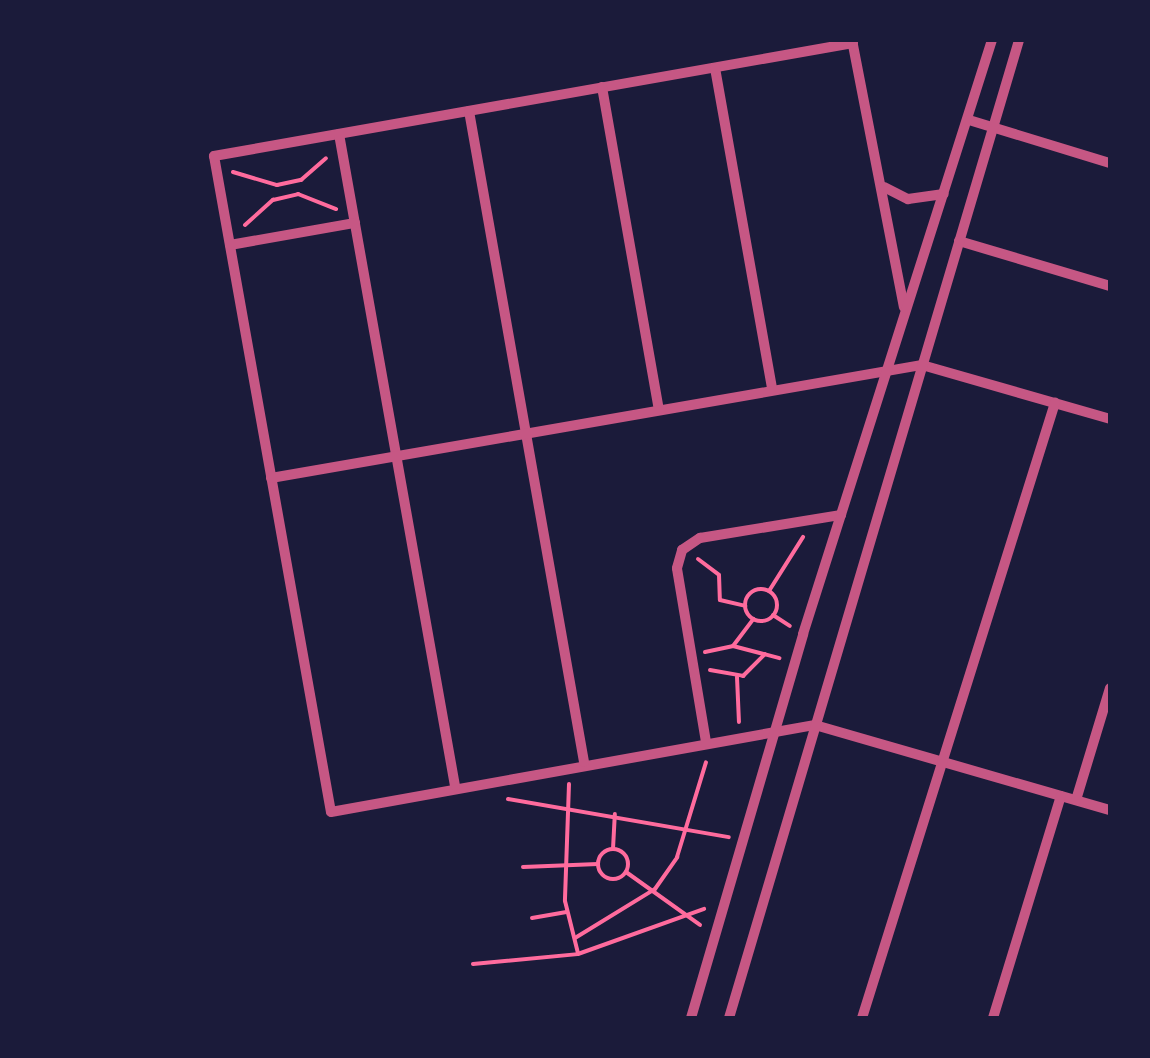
<!DOCTYPE html>
<html>
<head>
<meta charset="utf-8">
<style>
	body { margin:0 }
	#map { position:relative; width:1150px; height:1058px; overflow:hidden; background:#1b1b3a; font-family:"Public Sans",sans-serif }
	div>[style] { position:absolute }
	.path>* { height:4px; margin:-2px; padding:0 2px; transform-origin:2px; border-radius:2px; background:#ff6b9d }
	.path>.ring { margin:-2px; padding:0; box-sizing:content-box; background:none; border:4px solid #ff6b9d; border-radius:50% }
	.minor>* { height:10px; margin:-5px; padding:0 5px; transform-origin:5px; border-radius:5px; background:#c65784 }
	span { translate:-50% -50%; white-space:nowrap; text-align:center; line-height:1.15; -webkit-text-stroke:8px #1b1b3a; paint-order:stroke }
	.frame { position:absolute; inset:0; border:42px solid #1b1b3a; pointer-events:none }
</style>
</head>
<body>
<div id="map">
	<div class="path">
		<i style="left:233px;top:172px;width:46px;rotate:16.5deg"></i>
		<i style="left:277px;top:185px;width:25px;rotate:-12deg"></i>
		<i style="left:301px;top:180px;width:33px;rotate:-41deg"></i>
		<i style="left:245px;top:225px;width:38px;rotate:-42deg"></i>
		<i style="left:273px;top:200px;width:26px;rotate:-13deg"></i>
		<i style="left:298px;top:194px;width:41px;rotate:21.5deg"></i>
		<i style="left:698px;top:559px;width:26px;rotate:37deg"></i>
		<i style="left:719px;top:575px;width:25px;rotate:88deg"></i>
		<i style="left:720px;top:600px;width:26px;rotate:13deg"></i>
		<i class="ring" style="left:745px;top:589px;width:28px;height:28px"></i>
		<i style="left:769px;top:591px;width:64px;rotate:-57.8deg"></i>
		<i style="left:773px;top:615px;width:20px;rotate:33deg"></i>
		<i style="left:733px;top:646px;width:34px;rotate:-53deg"></i>
		<i style="left:705px;top:652px;width:29px;rotate:-12deg"></i>
		<i style="left:733px;top:646px;width:48px;rotate:14.6deg"></i>
		<i style="left:710px;top:670px;width:34px;rotate:10deg"></i>
		<i style="left:743px;top:676px;width:31px;rotate:-45deg"></i>
		<i style="left:737px;top:677px;width:45px;rotate:87.5deg"></i>
		<i style="left:569px;top:784px;width:117px;rotate:92deg"></i>
		<i style="left:565px;top:901px;width:54px;rotate:76deg"></i>
		<i style="left:508px;top:799px;width:224px;rotate:9.8deg"></i>
		<i class="ring" style="left:598px;top:849px;width:26px;height:26px"></i>
		<i style="left:613px;top:849px;width:35px;rotate:-87deg"></i>
		<i style="left:523px;top:867px;width:75px;rotate:-2.3deg"></i>
		<i style="left:626px;top:872px;width:91px;rotate:35.6deg"></i>
		<i style="left:532px;top:918px;width:35px;rotate:-10deg"></i>
		<i style="left:575px;top:938px;width:94px;rotate:-31.5deg"></i>
		<i style="left:655px;top:889px;width:39px;rotate:-55deg"></i>
		<i style="left:677px;top:857px;width:99px;rotate:-73deg"></i>
		<i style="left:473px;top:964px;width:105px;rotate:-5.4deg"></i>
		<i style="left:578px;top:954px;width:134px;rotate:-19.7deg"></i>
	</div>
	<div class="minor">
		<i style="left:852px;top:40px;width:272px;rotate:79deg"></i>
		<i style="left:853px;top:43px;width:649px;rotate:169.97deg"></i>
		<i style="left:214px;top:156px;width:666px;rotate:79.89deg"></i>
		<i style="left:331px;top:812px;width:492px;rotate:-10.2deg"></i>
		<i style="left:815px;top:725px;width:307px;rotate:16.1deg"></i>
		<i style="left:715px;top:68px;width:326px;rotate:79.9deg"></i>
		<i style="left:602px;top:87px;width:327px;rotate:80deg"></i>
		<i style="left:469px;top:111px;width:661px;rotate:79.98deg"></i>
		<i style="left:969px;top:120px;width:147px;rotate:17deg"></i>
		<i style="left:339px;top:134px;width:662px;rotate:79.91deg"></i>
		<i style="left:884px;top:187px;width:27px;rotate:27deg"></i>
		<i style="left:908px;top:199px;width:36px;rotate:-8deg"></i>
		<i style="left:959px;top:241px;width:158px;rotate:16.6deg"></i>
		<i style="left:230px;top:245px;width:127px;rotate:-10deg"></i>
		<i style="left:271px;top:478px;width:661px;rotate:-9.85deg"></i>
		<i style="left:922px;top:365px;width:196px;rotate:16deg"></i>
		<i style="left:706px;top:742px;width:176px;rotate:-99.5deg"></i>
		<i style="left:677px;top:568px;width:19px;rotate:-74deg"></i>
		<i style="left:682px;top:550px;width:22px;rotate:-34deg"></i>
		<i style="left:700px;top:538px;width:143px;rotate:-9.3deg"></i>
		<i style="left:1076px;top:800px;width:117px;rotate:-73.1deg"></i>
		<i style="left:691px;top:1018px;width:400px;rotate:-73.7deg"></i>
		<i style="left:803px;top:634px;width:623px;rotate:-72.35deg"></i>
		<i style="left:729px;top:1018px;width:1020px;rotate:-73.48deg"></i>
		<i style="left:862px;top:1018px;width:645px;rotate:-72.58deg"></i>
		<i style="left:993px;top:1018px;width:232px;rotate:-73deg"></i>
	</div>
	<div class="frame"></div>
</div>
</body>
</html>
